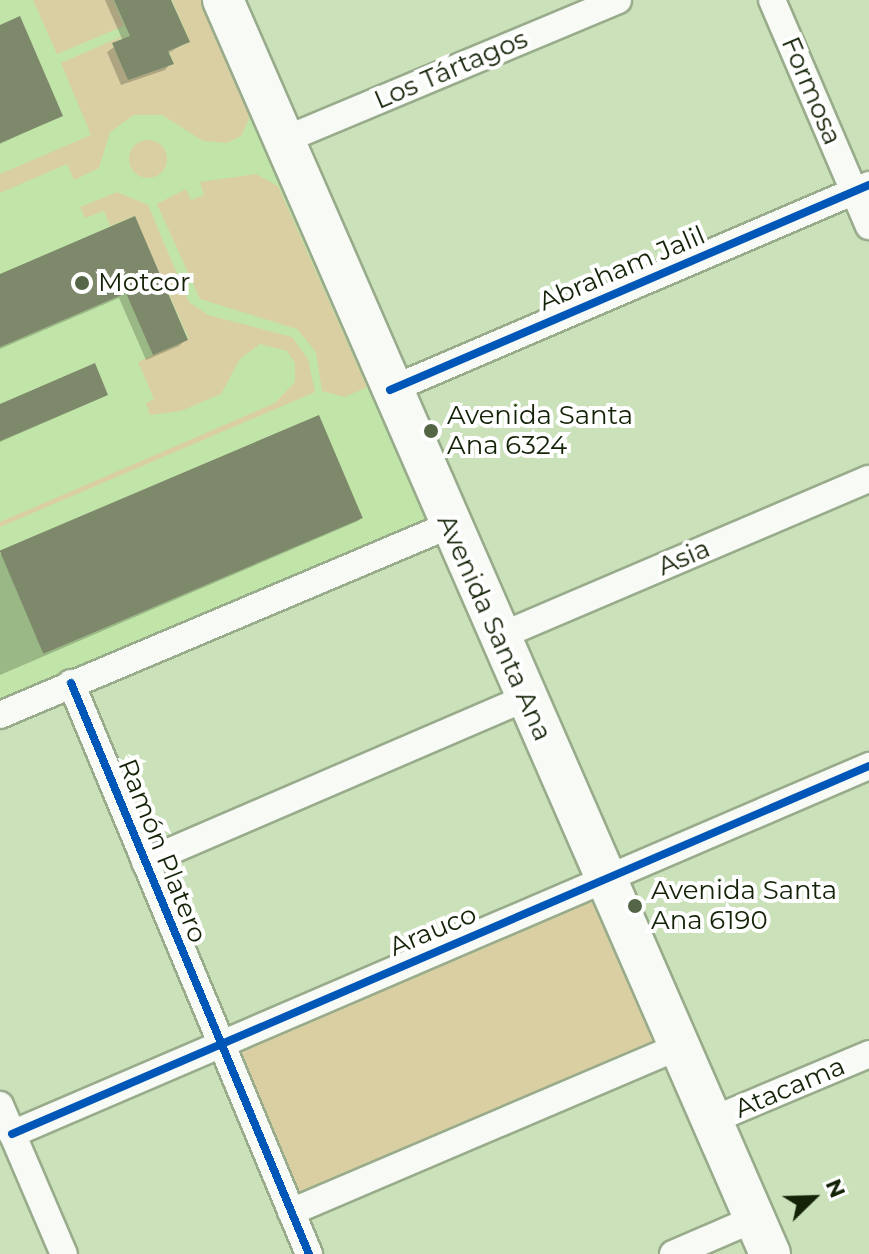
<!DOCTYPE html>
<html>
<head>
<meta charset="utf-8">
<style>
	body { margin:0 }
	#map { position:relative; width:869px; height:1254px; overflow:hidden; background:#cae1ba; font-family:Montserrat,sans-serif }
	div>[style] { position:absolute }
	.built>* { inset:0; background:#c1e5a8 }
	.green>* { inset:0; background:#d9cfa2; transform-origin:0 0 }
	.round { border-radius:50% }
	.shadow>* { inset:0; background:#0003 }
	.building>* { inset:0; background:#7e886b; transform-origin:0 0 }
	.roads { filter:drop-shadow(2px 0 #98ab8b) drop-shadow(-2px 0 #98ab8b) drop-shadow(0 2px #98ab8b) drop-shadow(0 -2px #98ab8b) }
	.street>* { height:26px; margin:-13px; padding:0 13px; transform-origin:13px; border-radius:13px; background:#f7faf5 }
	.primary>* { height:40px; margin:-20px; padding:0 20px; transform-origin:20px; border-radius:20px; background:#f7faf5 }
	.cycleway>* { height:8px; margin:-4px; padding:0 4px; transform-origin:4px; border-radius:4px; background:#0057b8 }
	.dots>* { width:22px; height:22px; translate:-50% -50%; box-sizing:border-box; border:4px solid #fff; border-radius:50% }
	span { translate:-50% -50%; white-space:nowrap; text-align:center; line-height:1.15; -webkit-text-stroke:8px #fff; paint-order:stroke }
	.street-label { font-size:26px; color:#142307 }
	.poi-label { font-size:26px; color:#142307 }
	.left { translate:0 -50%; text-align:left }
	.north { position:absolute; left:773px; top:1158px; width:80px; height:80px; -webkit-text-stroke:6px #fff; paint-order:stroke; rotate:67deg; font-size:22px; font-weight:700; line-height:32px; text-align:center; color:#142307 }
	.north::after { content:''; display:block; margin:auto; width:28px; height:36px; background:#142307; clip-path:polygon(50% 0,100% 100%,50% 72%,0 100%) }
</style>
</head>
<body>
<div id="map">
	<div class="built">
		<i style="clip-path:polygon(0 0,204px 0,429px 525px,0 709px)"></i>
	</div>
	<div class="green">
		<i style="clip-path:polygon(33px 0,113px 0,124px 26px,57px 54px)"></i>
		<i style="clip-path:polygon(172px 0,203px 0,246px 99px,249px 119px,241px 136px,227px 143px,203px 141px,162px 115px,134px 115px,110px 132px,99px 168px,74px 180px,67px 164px,0 193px,0 174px,91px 135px,61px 63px,127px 34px,112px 44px,128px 80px,174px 64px,169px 51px,190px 42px)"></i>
		<i class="round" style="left:129px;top:140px;width:38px;height:38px"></i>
		<i style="clip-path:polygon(256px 174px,278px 186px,367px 387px,345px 397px,322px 391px,316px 352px,297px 329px,200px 299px,157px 204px,186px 189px,191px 200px,204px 195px,200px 182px)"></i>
		<i style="clip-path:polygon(117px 192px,148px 205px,189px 302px,208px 315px,292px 337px,308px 359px,315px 392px,0 527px,0 522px,275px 403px,295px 382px,295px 363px,287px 351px,260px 344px,240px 359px,221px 394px,181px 411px,150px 415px,146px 403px,154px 399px,138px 362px,189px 339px,134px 216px,110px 226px,104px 211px,85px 218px,80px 207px)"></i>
		<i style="left:591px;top:895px;width:165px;height:384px;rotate:67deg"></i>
	</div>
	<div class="shadow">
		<i style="clip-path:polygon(105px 0,169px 0,187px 42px,167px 54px,171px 63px,165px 70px,121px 85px,107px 52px,123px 41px)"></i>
		<i style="clip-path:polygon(0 27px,61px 116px,0 144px)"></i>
		<i style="clip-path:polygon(134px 219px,186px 339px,179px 346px,146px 360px,119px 298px,0 349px,0 276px)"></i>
		<i style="clip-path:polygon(106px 394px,103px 397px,0 442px,0 407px)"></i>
		<i style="clip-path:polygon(361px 518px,358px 521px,0 675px,0 554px)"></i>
	</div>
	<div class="building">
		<i style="clip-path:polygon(114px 0,171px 0,190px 42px,168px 51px,174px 64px,128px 80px,112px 43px,130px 36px)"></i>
		<i style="clip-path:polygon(20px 16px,63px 116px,0 143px,0 25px)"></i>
		<i style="clip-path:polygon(135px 216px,188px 340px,153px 355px,126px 293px,0 347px,0 274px)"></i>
		<i style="clip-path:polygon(95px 363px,108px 395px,0 441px,0 404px)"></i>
		<i style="left:319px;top:415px;width:112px;height:347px;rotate:67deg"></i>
	</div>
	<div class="roads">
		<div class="street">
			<i style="left:772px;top:0;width:246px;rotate:66.8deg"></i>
			<i style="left:284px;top:140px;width:362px;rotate:-22.7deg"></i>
			<i style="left:390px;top:390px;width:521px;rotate:-23.17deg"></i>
			<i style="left:498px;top:637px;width:403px;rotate:-23.1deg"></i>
			<i style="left:71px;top:683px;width:619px;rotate:67.37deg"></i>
			<i style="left:0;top:715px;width:488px;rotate:-22.9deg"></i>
			<i style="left:145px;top:862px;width:414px;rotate:-23.3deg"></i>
			<i style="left:0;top:1105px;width:162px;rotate:66.8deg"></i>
			<i style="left:710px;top:1121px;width:173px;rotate:-22.8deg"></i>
			<i style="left:12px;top:1134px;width:933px;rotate:-23.24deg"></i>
			<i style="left:291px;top:1212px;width:420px;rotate:-23.1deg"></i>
			<i style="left:673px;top:1254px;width:88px;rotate:-23.4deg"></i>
		</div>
		<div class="primary">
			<i style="left:223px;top:0;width:1368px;rotate:66.43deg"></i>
		</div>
	</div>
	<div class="cycleway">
		<i style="left:390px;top:390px;width:521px;rotate:-23.17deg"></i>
		<i style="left:71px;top:683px;width:619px;rotate:67.37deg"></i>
		<i style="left:12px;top:1134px;width:933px;rotate:-23.24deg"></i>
	</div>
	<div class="dots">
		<i style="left:82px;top:283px;background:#546646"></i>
		<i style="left:431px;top:431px;background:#546646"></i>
		<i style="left:635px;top:906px;background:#546646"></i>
	</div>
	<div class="street-label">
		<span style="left:451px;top:70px;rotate:-23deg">Los Tártagos</span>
		<span style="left:811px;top:91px;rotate:67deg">Formosa</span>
		<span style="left:622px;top:269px;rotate:-23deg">Abraham Jalil</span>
		<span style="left:684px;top:558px;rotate:-23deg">Asia</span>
		<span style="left:494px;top:628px;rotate:66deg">Avenida Santa Ana</span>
		<span style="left:162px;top:851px;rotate:68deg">Ramón Platero</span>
		<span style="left:433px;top:931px;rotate:-23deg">Arauco</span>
		<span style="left:790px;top:1088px;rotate:-23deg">Atacama</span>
	</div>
	<div class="poi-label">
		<span class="left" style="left:98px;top:283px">Motcor</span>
		<span class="left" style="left:447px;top:431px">Avenida Santa<br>Ana 6324</span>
		<span class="left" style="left:651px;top:906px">Avenida Santa<br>Ana 6190</span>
	</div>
	<div class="north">N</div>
</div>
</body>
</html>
